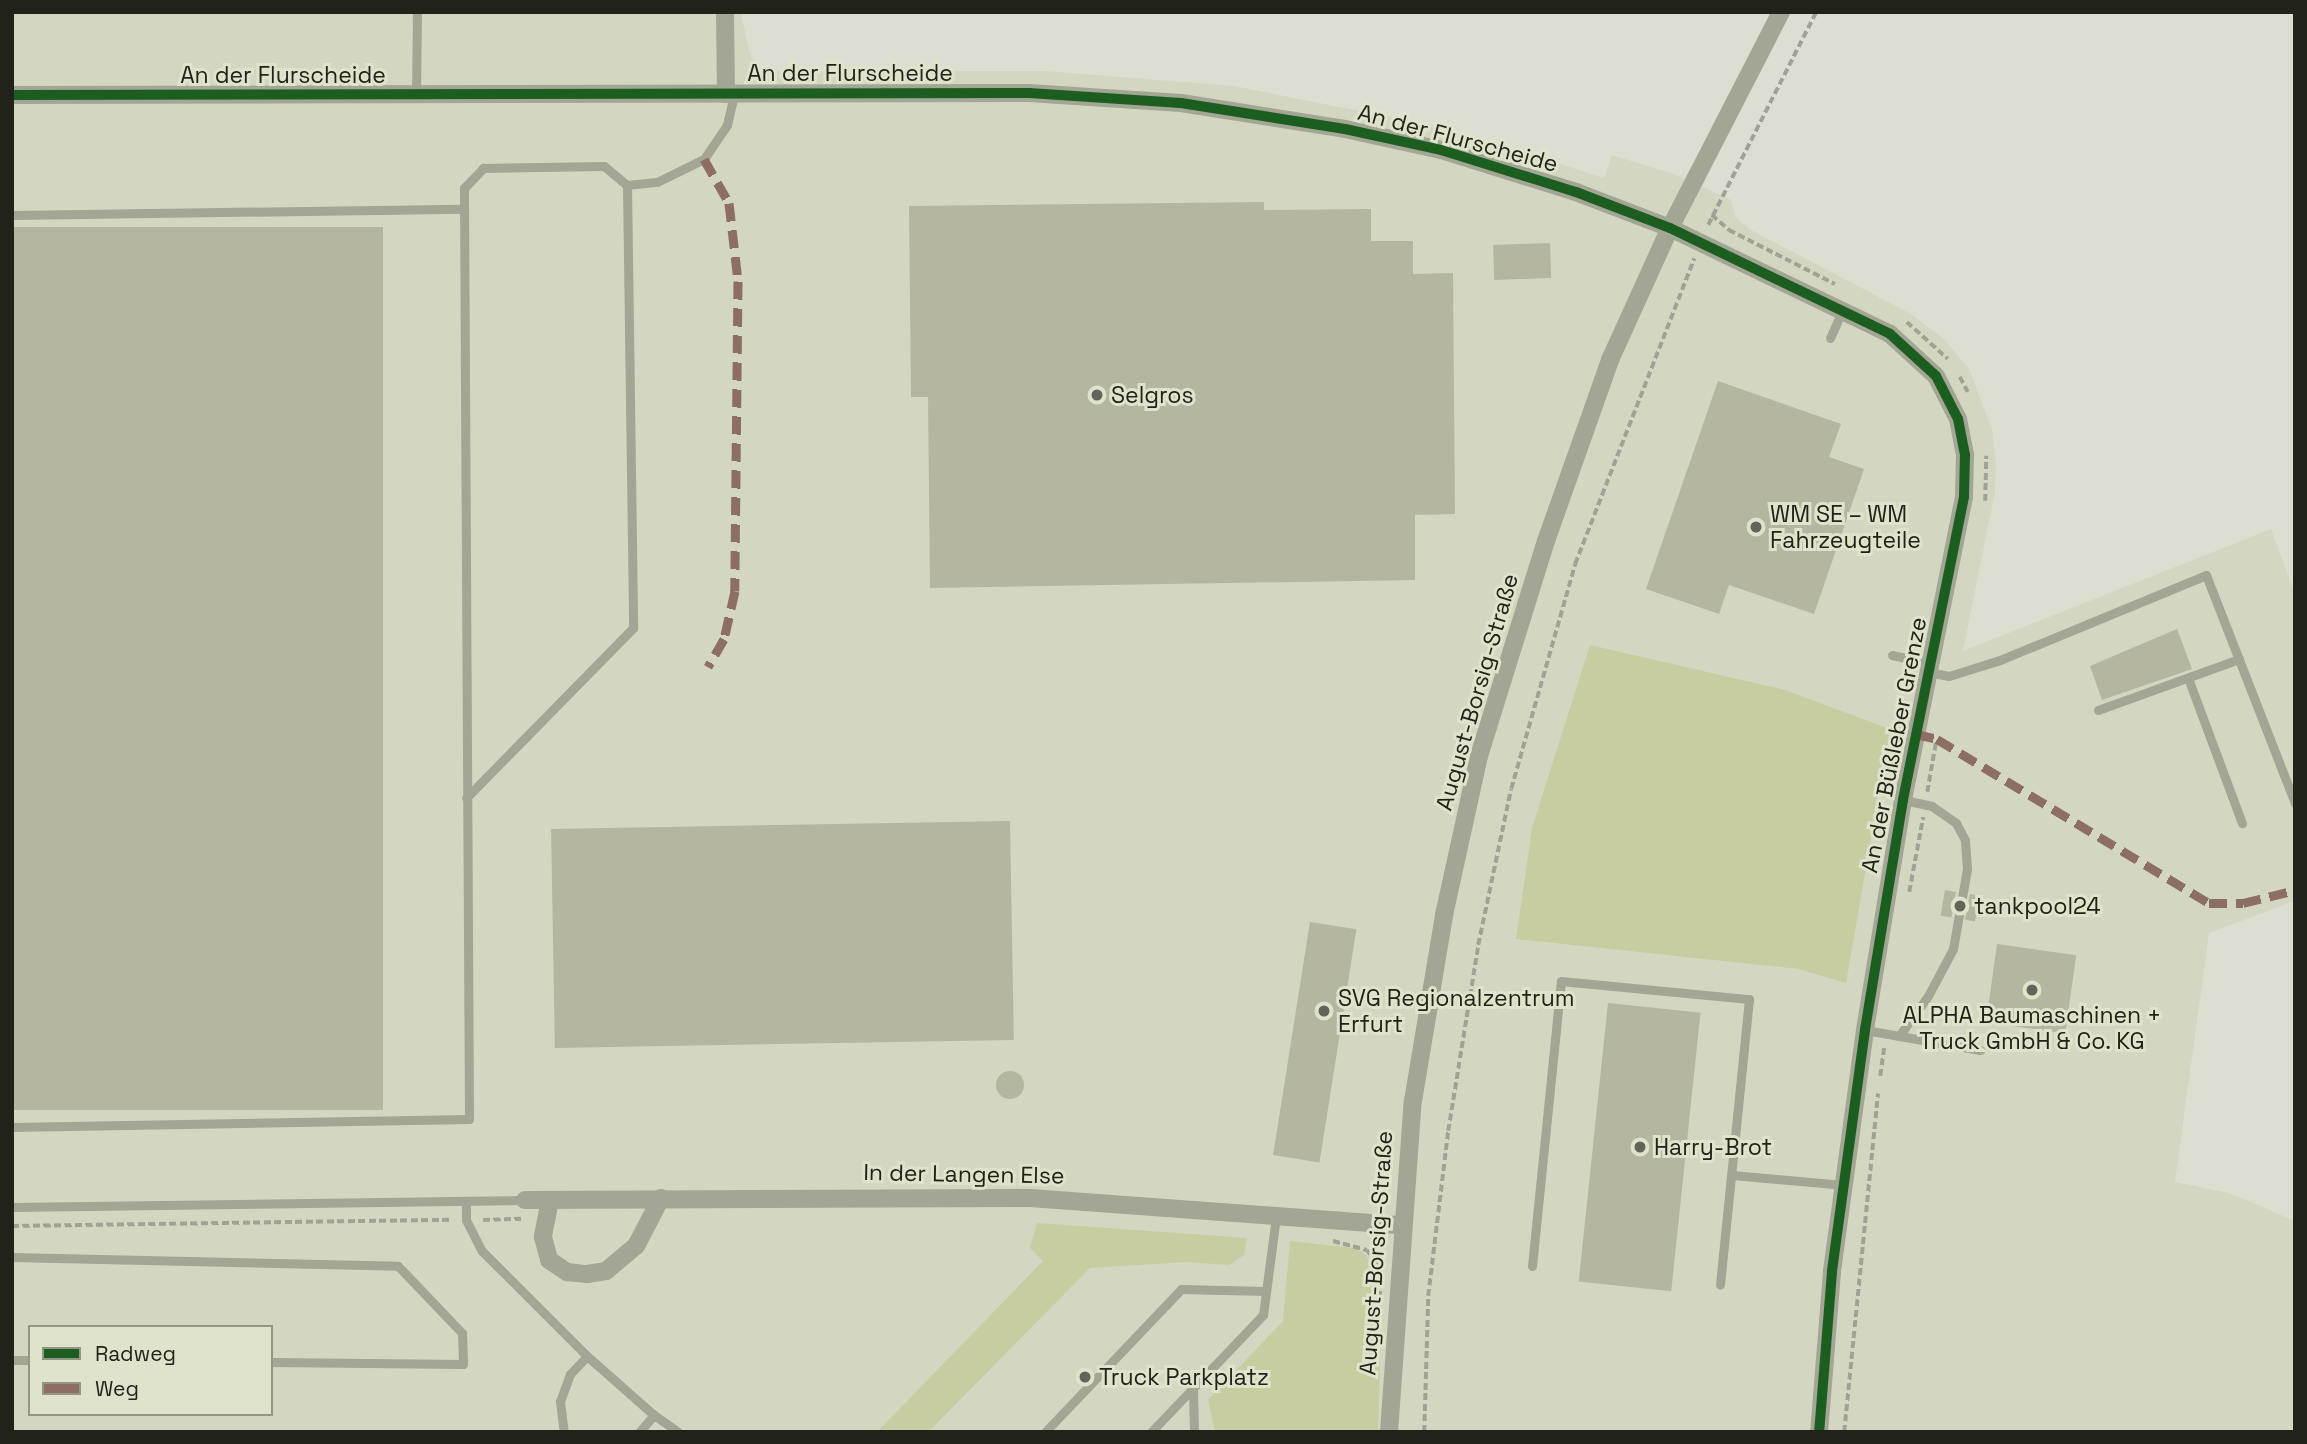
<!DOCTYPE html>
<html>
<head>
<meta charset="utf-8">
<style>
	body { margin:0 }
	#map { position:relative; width:2307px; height:1444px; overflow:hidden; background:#dcded1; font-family:"Space Grotesk",sans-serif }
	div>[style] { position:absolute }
	.built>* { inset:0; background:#d3d6c0 }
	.green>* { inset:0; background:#c8cda1 }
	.building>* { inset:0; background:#b4b6a0; transform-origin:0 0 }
	.round { border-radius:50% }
	.path>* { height:3.5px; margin-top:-1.75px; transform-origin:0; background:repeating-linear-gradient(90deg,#a0a295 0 7px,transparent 0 10.5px) }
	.lane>* { height:9px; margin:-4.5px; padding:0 4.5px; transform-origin:4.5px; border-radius:4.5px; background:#a3a595 }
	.street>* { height:18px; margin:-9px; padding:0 9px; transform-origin:9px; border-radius:9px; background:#a3a595 }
	.quiet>* { height:9px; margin-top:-4.5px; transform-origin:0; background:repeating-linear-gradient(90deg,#8d6e63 0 18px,transparent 0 27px) }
	.cycleway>* { height:10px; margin:-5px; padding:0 5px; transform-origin:5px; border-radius:5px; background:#1b5e20 }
	.dots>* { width:19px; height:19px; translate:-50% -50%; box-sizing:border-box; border:4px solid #e0e3cc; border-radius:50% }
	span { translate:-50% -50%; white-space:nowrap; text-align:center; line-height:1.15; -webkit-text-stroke:6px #e0e3cc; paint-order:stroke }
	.street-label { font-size:23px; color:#212219 }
	.poi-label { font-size:23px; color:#212219 }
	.left { translate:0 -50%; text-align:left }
	.frame { position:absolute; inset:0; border:14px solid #212219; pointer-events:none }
	.legend { position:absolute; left:28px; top:1325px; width:245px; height:91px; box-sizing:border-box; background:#e0e3cc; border:2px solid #949684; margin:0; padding:9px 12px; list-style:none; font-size:21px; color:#212219 }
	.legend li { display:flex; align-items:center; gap:14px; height:35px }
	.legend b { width:35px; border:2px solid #949684 }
</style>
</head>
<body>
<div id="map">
	<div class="built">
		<i style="clip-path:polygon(evenodd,12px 12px,741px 12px,750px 55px,761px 67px,780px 71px,1045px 71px,1234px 86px,1450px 129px,1604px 178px,1612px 155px,1674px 174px,1731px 200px,1735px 217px,1751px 230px,1911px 314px,1944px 339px,1969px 369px,1992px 429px,1996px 465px,1995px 492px,1963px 651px,2271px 529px,2295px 593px,2295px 901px,2209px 933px,2175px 1182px,2229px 1193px,2295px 1221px,2295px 1432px,12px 1432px,12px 12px,30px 1327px,271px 1327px,271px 1414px,30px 1414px,30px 1327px)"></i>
	</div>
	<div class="green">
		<i style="clip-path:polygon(1590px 645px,1785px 690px,1890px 729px,1846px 983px,1799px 969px,1516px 939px,1532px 828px)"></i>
		<i style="clip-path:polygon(1037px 1223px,1247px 1238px,1244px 1255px,1229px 1265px,1186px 1262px,1090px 1268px,928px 1432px,877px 1432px,1043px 1261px,1030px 1248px)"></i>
		<i style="clip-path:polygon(1290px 1241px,1354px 1248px,1366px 1255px,1372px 1267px,1371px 1300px,1382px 1301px,1378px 1432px,1215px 1432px,1208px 1400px,1283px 1321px)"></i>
	</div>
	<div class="building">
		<i style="clip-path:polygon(1264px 202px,1264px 210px,1371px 209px,1371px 241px,1413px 241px,1413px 274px,1453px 273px,1455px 514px,1415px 515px,1415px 580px,930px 588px,928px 397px,911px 397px,909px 206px)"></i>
		<i style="left:12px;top:227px;width:371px;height:883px"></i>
		<i style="left:1550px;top:243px;width:35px;height:57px;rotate:88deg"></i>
		<i style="clip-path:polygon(1718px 381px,1841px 424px,1829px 457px,1864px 469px,1814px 614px,1729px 585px,1719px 614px,1646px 589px)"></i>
		<i style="clip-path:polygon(2177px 629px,2192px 669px,2102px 700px,2090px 666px)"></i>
		<i style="left:1010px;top:821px;width:219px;height:459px;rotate:89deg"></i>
		<i style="left:1945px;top:890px;width:11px;height:26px;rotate:10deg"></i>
		<i style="left:1970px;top:894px;width:10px;height:26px;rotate:11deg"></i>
		<i style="left:1310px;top:922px;width:47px;height:236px;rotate:9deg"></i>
		<i style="left:1997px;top:944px;width:80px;height:79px;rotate:8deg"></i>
		<i style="left:1608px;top:1003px;width:93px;height:280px;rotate:6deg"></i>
		<i class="round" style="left:996px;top:1071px;width:28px;height:28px"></i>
	</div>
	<div class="path">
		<i style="left:1712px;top:215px;width:23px;rotate:41deg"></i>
		<i style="left:1729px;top:230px;width:119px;rotate:27deg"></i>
		<i style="left:1708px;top:225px;width:239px;rotate:-63.1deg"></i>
		<i style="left:1907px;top:322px;width:55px;rotate:42.1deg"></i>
		<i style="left:1960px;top:377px;width:17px;rotate:62deg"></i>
		<i style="left:1985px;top:501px;width:45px;rotate:-88.7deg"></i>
		<i style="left:1927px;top:792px;width:52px;rotate:-80deg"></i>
		<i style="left:1909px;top:892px;width:76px;rotate:-79.4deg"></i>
		<i style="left:1880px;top:1076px;width:28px;rotate:-82deg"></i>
		<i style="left:483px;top:1220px;width:38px;rotate:-2deg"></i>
		<i style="left:12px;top:1226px;width:439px;rotate:-0.8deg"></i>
		<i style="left:1333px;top:1241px;width:35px;rotate:15deg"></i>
		<i style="left:1367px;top:1250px;width:15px;rotate:53deg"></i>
		<i style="left:1376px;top:1262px;width:31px;rotate:88deg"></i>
		<i style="left:1377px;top:1293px;width:5px"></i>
		<i style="left:1424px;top:1432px;width:136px;rotate:-88.3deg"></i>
		<i style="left:1428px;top:1296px;width:166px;rotate:-83.1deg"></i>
		<i style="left:1448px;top:1131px;width:188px;rotate:-80.8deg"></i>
		<i style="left:1478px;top:945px;width:159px;rotate:-78.1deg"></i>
		<i style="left:1511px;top:789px;width:234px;rotate:-74.1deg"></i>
		<i style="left:1575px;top:564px;width:328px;rotate:-68.7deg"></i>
		<i style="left:1844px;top:1432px;width:340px;rotate:-84.3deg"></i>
	</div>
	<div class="lane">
		<i style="left:416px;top:94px;width:82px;rotate:-89.3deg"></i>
		<i style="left:627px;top:185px;width:30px;rotate:-6deg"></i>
		<i style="left:657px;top:182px;width:52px;rotate:-26.1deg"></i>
		<i style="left:704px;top:159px;width:41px;rotate:-55.9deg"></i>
		<i style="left:727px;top:125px;width:32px;rotate:-77deg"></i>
		<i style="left:12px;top:215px;width:452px;rotate:-0.8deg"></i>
		<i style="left:464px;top:209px;width:21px;rotate:-90deg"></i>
		<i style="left:464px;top:188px;width:28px;rotate:-46deg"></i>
		<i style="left:483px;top:168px;width:121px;rotate:-0.9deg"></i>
		<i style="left:604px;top:166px;width:30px;rotate:40deg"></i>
		<i style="left:627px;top:185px;width:443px;rotate:89.2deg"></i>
		<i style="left:633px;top:628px;width:238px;rotate:134.5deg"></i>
		<i style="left:1830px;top:338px;width:30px;rotate:-66deg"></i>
		<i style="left:1892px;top:655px;width:39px;rotate:12deg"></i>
		<i style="left:1928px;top:672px;width:21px;rotate:11deg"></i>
		<i style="left:1949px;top:676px;width:53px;rotate:-17.4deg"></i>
		<i style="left:2000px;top:660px;width:223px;rotate:-22.4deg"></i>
		<i style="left:2206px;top:575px;width:245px;rotate:68.7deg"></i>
		<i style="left:2188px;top:678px;width:155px;rotate:69.6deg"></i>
		<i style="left:2098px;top:710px;width:150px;rotate:-19.9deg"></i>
		<i style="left:1865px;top:1030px;width:117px;rotate:9.9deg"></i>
		<i style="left:1899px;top:1036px;width:49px;rotate:-54.1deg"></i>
		<i style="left:1928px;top:996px;width:53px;rotate:-62deg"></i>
		<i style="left:1953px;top:949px;width:81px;rotate:-80.1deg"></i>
		<i style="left:1967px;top:869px;width:29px;rotate:-94deg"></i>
		<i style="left:1965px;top:840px;width:19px;rotate:-118deg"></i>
		<i style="left:1956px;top:823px;width:29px;rotate:-145deg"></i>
		<i style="left:1932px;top:806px;width:30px;rotate:-168deg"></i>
		<i style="left:12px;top:1127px;width:457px;rotate:-1deg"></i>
		<i style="left:469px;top:1119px;width:910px;rotate:-90.31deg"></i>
		<i style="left:1732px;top:1175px;width:111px;rotate:5.1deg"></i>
		<i style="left:466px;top:1201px;width:19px;rotate:90deg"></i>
		<i style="left:466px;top:1220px;width:35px;rotate:63deg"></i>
		<i style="left:482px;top:1251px;width:148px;rotate:45deg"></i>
		<i style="left:587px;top:1356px;width:25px;rotate:133deg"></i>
		<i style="left:570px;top:1374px;width:29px;rotate:110deg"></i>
		<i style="left:560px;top:1401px;width:31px;rotate:83deg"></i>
		<i style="left:12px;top:1207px;width:513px;rotate:-0.78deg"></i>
		<i style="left:12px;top:1257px;width:386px;rotate:1.3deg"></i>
		<i style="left:398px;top:1266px;width:93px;rotate:46.3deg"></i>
		<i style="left:462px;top:1333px;width:31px;rotate:88deg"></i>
		<i style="left:463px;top:1364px;width:192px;rotate:-179.4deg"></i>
		<i style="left:1532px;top:1266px;width:286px;rotate:-84.2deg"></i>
		<i style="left:1561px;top:981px;width:189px;rotate:5.5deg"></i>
		<i style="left:1749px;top:999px;width:287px;rotate:95.8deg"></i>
		<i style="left:587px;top:1356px;width:89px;rotate:41.4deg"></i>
		<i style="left:654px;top:1415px;width:23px;rotate:131deg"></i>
		<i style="left:12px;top:1360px;width:18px"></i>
		<i style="left:1193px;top:1388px;width:44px;rotate:88.7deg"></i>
		<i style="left:654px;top:1415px;width:29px;rotate:35deg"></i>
		<i style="left:1045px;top:1432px;width:197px;rotate:-46.4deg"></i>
		<i style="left:1181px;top:1289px;width:85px;rotate:1.3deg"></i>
		<i style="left:1151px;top:1432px;width:162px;rotate:-46.3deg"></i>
		<i style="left:1263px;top:1315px;width:100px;rotate:-82.5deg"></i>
	</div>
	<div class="street">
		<i style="left:725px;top:12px;width:82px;rotate:89.3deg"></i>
		<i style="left:12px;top:95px;width:1017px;rotate:-0.11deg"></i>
		<i style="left:1029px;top:93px;width:152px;rotate:3.8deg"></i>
		<i style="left:1181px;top:103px;width:166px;rotate:9deg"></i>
		<i style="left:1345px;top:129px;width:98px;rotate:12.3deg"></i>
		<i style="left:1441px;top:150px;width:141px;rotate:17.3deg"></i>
		<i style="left:1576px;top:192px;width:101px;rotate:21deg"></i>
		<i style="left:1670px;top:228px;width:244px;rotate:25.7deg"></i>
		<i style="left:1890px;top:334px;width:62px;rotate:42.4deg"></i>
		<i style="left:1936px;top:376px;width:48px;rotate:62.9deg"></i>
		<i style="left:1958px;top:419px;width:37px;rotate:79deg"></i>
		<i style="left:1965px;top:455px;width:42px;rotate:91.4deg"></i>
		<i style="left:1964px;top:497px;width:309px;rotate:101.4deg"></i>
		<i style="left:1903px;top:800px;width:233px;rotate:99.4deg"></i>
		<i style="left:1865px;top:1030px;width:244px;rotate:97.8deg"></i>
		<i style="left:1832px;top:1272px;width:161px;rotate:94.6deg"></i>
		<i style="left:525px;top:1200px;width:505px;rotate:-0.23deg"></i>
		<i style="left:1030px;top:1198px;width:372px;rotate:4.2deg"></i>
		<i style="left:550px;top:1200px;width:38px;rotate:101deg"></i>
		<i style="left:543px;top:1237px;width:24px;rotate:75deg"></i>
		<i style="left:549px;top:1260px;width:22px;rotate:34deg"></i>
		<i style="left:567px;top:1272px;width:20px;rotate:6deg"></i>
		<i style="left:587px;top:1274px;width:19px;rotate:-9deg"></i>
		<i style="left:606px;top:1271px;width:39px;rotate:-40deg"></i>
		<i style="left:636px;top:1246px;width:54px;rotate:-62.5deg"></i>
		<i style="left:1389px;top:1432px;width:332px;rotate:-85.9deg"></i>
		<i style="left:1413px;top:1101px;width:189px;rotate:-80.5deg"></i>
		<i style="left:1444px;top:915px;width:163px;rotate:-77.6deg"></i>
		<i style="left:1479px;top:756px;width:225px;rotate:-72.7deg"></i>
		<i style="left:1546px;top:541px;width:192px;rotate:-70.5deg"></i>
		<i style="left:1610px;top:360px;width:145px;rotate:-65.6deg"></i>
		<i style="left:1670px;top:228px;width:243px;rotate:-62.8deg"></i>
	</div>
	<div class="quiet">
		<i style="left:704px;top:159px;width:51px;rotate:60.4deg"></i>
		<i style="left:729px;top:203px;width:79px;rotate:83.4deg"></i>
		<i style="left:738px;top:281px;width:310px;rotate:90.6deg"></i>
		<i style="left:735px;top:591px;width:49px;rotate:102.9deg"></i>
		<i style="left:724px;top:639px;width:32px;rotate:120deg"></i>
		<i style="left:1916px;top:734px;width:22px;rotate:13deg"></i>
		<i style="left:1937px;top:739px;width:318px;rotate:31.1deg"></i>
		<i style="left:2209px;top:903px;width:34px"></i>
		<i style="left:2243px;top:903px;width:54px;rotate:-14deg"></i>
	</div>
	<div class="cycleway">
		<i style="left:12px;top:95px;width:1017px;rotate:-0.11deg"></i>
		<i style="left:1029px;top:93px;width:152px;rotate:3.8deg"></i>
		<i style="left:1181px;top:103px;width:166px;rotate:9deg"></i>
		<i style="left:1345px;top:129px;width:98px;rotate:12.3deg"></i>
		<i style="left:1441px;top:150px;width:141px;rotate:17.3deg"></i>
		<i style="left:1576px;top:192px;width:101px;rotate:21deg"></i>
		<i style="left:1670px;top:228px;width:244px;rotate:25.7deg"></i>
		<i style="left:1890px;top:334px;width:62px;rotate:42.4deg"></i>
		<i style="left:1936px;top:376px;width:48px;rotate:62.9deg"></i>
		<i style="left:1958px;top:419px;width:37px;rotate:79deg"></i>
		<i style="left:1965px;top:455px;width:42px;rotate:91.4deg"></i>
		<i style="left:1964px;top:497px;width:309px;rotate:101.4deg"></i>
		<i style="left:1903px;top:800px;width:233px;rotate:99.4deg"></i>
		<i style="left:1865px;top:1030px;width:244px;rotate:97.8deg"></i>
		<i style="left:1832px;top:1272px;width:161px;rotate:94.6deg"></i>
	</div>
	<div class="dots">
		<i style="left:1097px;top:395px;background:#626459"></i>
		<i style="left:1756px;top:527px;background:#626459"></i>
		<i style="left:1960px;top:906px;background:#626459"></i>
		<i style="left:2032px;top:990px;background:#626459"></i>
		<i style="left:1324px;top:1011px;background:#626459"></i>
		<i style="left:1640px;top:1147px;background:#626459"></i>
		<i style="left:1085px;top:1377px;background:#626459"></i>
	</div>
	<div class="street-label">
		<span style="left:850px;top:73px">An der Flurscheide</span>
		<span style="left:283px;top:75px">An der Flurscheide</span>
		<span style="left:1458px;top:138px;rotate:15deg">An der Flurscheide</span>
		<span style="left:1477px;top:692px;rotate:-74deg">August-Borsig-Straße</span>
		<span style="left:1894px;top:745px;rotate:-79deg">An der Büßleber Grenze</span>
		<span style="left:964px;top:1174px;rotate:1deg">In der Langen Else</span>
		<span style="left:1376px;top:1253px;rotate:-86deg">August-Borsig-Straße</span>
	</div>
	<div class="poi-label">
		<span class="left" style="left:1111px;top:395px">Selgros</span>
		<span class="left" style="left:1770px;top:527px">WM SE – WM<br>Fahrzeugteile</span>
		<span class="left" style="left:1974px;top:906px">tankpool24</span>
		<span class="left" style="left:1338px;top:1011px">SVG Regionalzentrum<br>Erfurt</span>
		<span style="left:2032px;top:1028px">ALPHA Baumaschinen +<br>Truck GmbH &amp; Co. KG</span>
		<span class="left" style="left:1654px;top:1147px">Harry-Brot</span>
		<span class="left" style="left:1099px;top:1377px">Truck Parkplatz</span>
	</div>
	<div class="frame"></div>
	<ul class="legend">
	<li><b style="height:9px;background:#1b5e20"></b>Radweg</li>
	<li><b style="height:9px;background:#8d6e63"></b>Weg</li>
	</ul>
</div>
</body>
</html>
